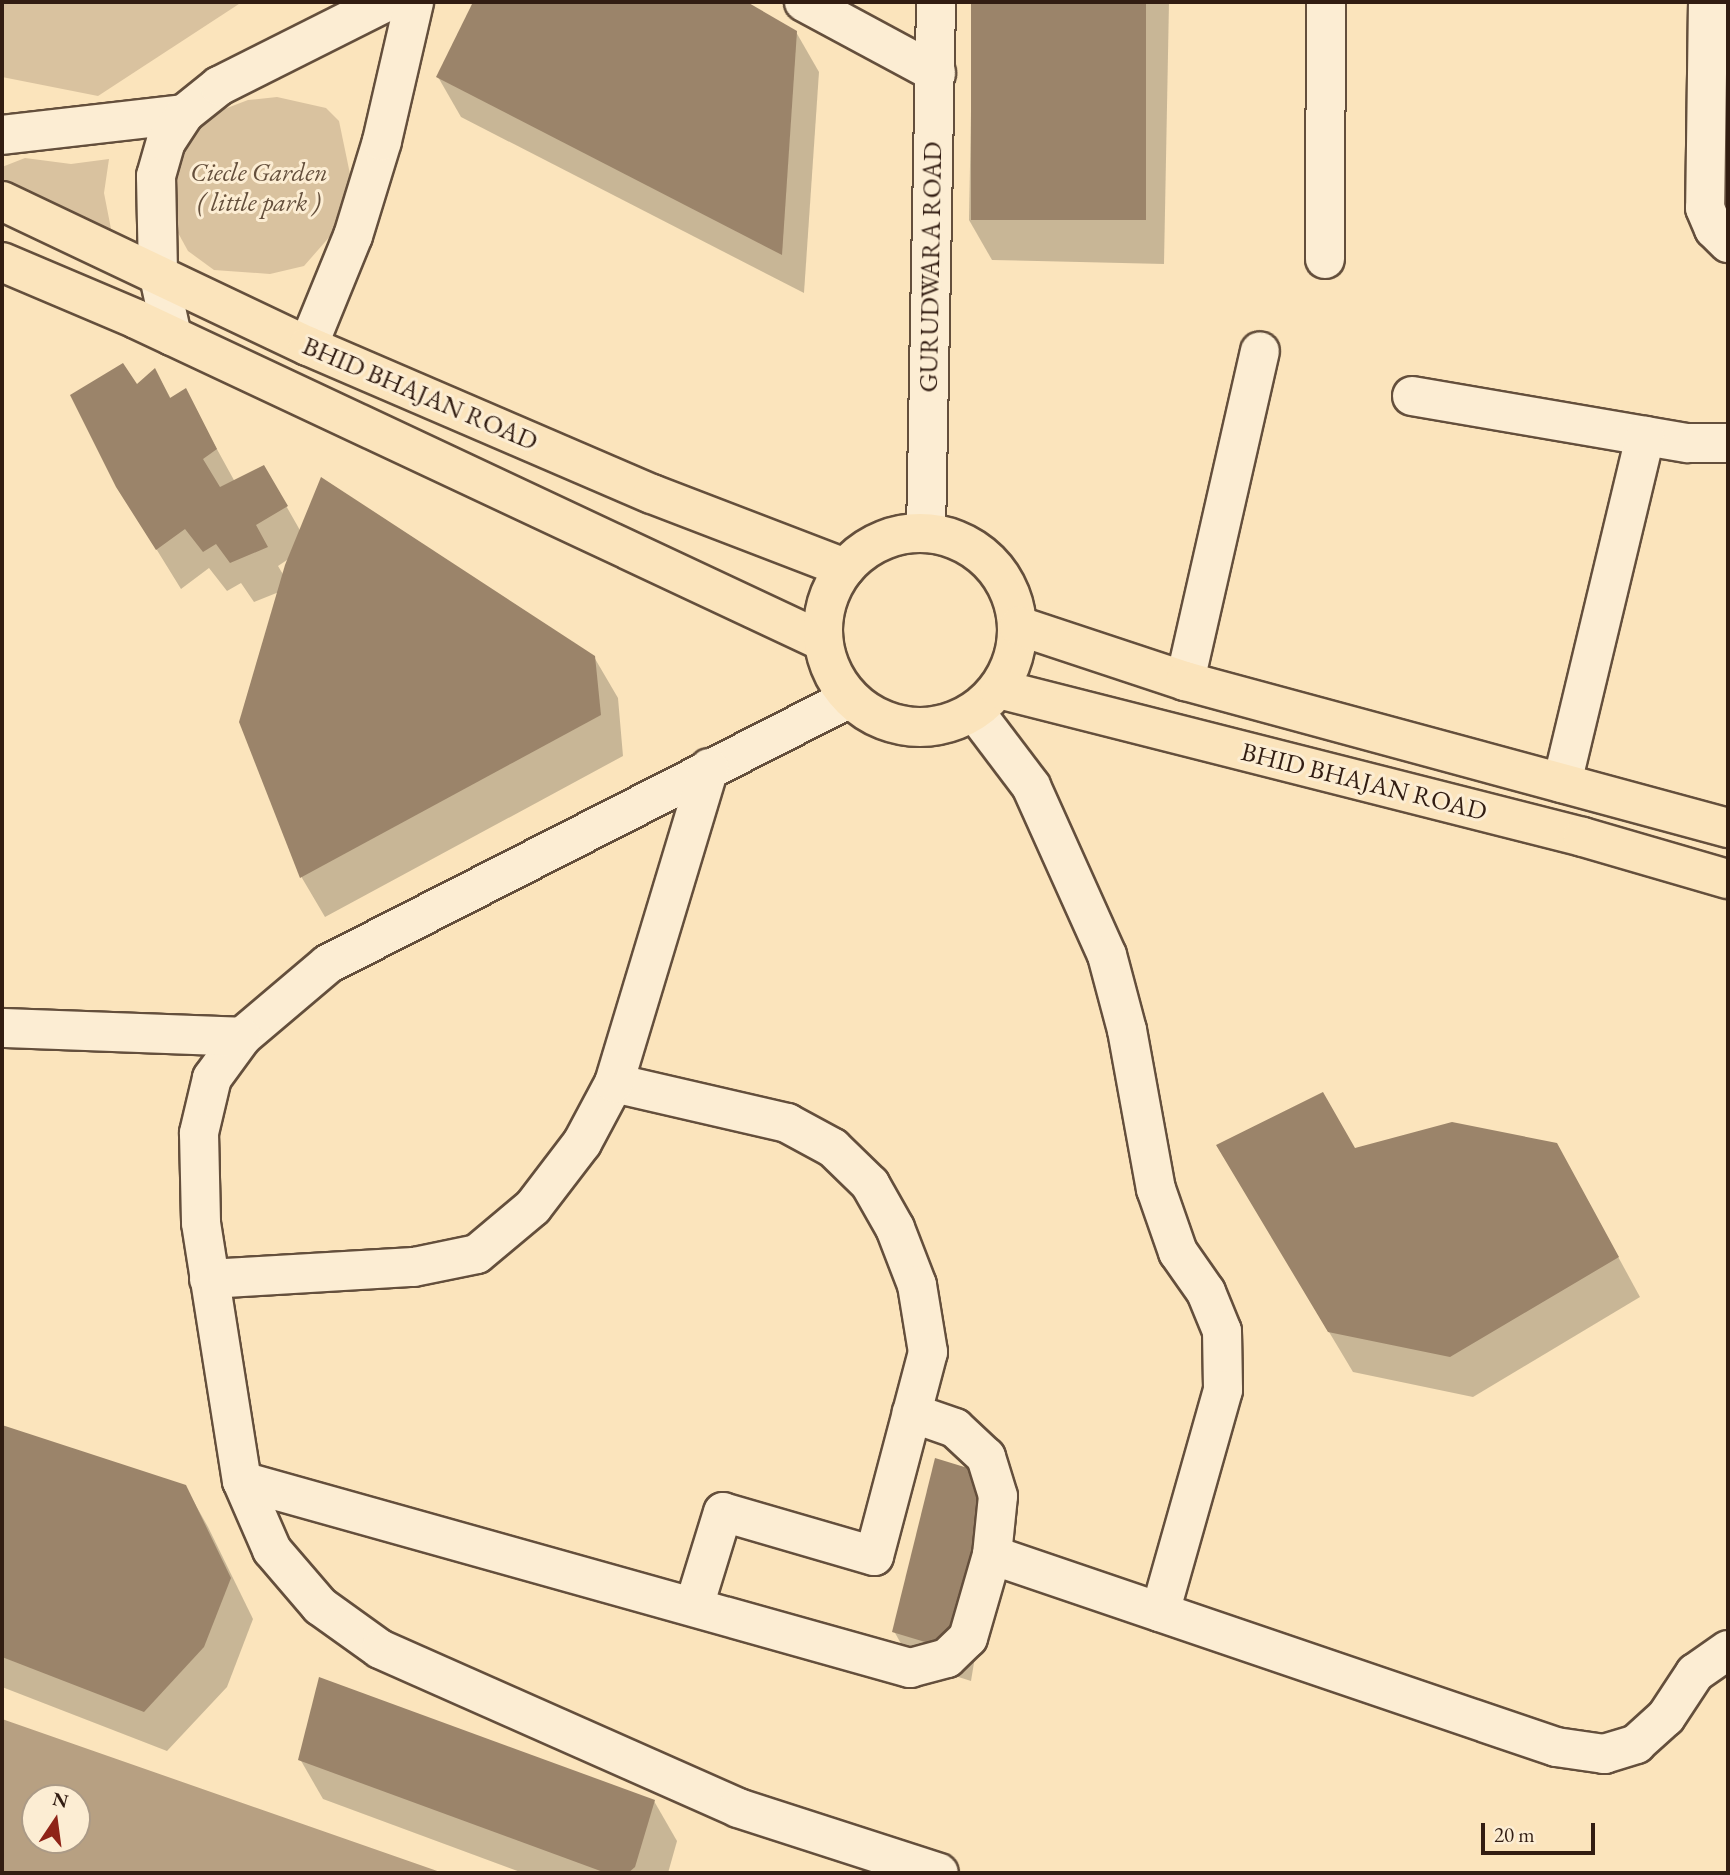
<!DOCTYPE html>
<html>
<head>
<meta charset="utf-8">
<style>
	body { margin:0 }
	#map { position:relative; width:1730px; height:1875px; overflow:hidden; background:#fbe4bc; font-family:"EB Garamond",serif }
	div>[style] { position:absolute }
	.green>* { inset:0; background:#d9c29f }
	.water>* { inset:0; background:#b7a082 }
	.shadow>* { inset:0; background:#0003 }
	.building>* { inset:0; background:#9b846a; transform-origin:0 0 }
	.roads { filter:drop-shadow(2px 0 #644f3c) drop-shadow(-2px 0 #644f3c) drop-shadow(0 2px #644f3c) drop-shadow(0 -2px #644f3c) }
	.minor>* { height:38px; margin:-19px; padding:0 19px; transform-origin:19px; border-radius:19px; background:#fcedd3 }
	.major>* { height:38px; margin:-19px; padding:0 19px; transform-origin:19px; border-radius:19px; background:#fbe4bc }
	.major>.ring { margin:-19px; padding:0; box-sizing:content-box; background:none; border:38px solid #fbe4bc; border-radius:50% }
	span { translate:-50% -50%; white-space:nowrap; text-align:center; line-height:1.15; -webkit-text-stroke:6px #fcedd3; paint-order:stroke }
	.park-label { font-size:26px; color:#644f3c; font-style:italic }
	.street-label { font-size:26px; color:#321d12 }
	.frame { position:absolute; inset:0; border:4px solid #321d12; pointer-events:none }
	.north { position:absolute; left:21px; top:1784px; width:70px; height:70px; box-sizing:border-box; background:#fcedd3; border:2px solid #ab9a86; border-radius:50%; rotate:13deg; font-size:19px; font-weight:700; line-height:28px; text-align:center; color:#321d12 }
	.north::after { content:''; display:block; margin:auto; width:24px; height:32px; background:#8f2418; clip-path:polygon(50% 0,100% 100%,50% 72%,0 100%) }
	.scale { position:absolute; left:1481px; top:1823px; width:114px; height:32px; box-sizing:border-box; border:4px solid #321d12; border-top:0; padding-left:9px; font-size:21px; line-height:24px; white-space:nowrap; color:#321d12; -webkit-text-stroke:5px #fcedd3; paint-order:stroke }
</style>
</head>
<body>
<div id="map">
	<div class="green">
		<i style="clip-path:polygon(2px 2px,242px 2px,98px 96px,2px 77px)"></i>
		<i style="clip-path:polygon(277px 97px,326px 108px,339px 121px,350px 174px,345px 211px,332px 234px,304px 266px,270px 274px,214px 270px,188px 251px,177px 231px,169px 207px,167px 154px,214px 113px,248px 100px)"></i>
		<i style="clip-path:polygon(25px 158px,71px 164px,109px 159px,104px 193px,112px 234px,2px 182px,2px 167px)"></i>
	</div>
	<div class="water">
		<i style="clip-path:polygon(evenodd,2px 1719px,443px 1873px,2px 1873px,2px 1719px,35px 1798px,77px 1798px,77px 1840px,35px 1840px,35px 1798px)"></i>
	</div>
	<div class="shadow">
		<i style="clip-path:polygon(475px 2px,743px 2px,796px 32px,819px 72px,804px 293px,461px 117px,438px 77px)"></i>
		<i style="clip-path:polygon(973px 2px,1169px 2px,1164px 264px,992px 260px,969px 220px)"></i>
		<i style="clip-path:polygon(evenodd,155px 370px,171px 399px,185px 391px,235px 482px,264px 467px,301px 532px,594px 657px,618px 698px,623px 756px,325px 917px,302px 878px,241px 722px,279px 592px,254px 602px,241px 583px,227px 591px,209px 568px,181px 589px,118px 487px,137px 387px,155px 370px,290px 558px,284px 576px,278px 566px,290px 558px)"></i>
		<i style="clip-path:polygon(1354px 1150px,1579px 1185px,1640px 1297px,1473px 1397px,1353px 1372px,1241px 1185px)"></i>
		<i style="clip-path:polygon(2px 1427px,185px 1486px,208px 1527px,253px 1619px,227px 1687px,167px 1751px,2px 1687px)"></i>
		<i style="clip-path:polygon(936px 1461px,1000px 1505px,971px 1681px,911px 1662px,894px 1631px)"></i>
		<i style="clip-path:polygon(300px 1759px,654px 1801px,677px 1841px,668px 1873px,523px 1873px,323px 1799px)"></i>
	</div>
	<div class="building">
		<i style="clip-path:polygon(473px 2px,747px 2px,797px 31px,782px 255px,436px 77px)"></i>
		<i style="left:971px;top:2px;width:175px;height:218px"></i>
		<i style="clip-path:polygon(123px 363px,137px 384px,155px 368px,170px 398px,186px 388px,217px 449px,203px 459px,220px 487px,264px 465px,288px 506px,256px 525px,268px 547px,230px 563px,216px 544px,203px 552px,185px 529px,156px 550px,116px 487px,70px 395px)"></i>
		<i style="clip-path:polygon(321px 477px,595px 656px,601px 715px,300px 878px,239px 722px,285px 565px)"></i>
		<i style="clip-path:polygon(1323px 1092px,1355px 1148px,1452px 1122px,1557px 1143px,1619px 1257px,1450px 1357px,1328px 1332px,1216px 1145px)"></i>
		<i style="clip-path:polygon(2px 1425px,186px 1485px,231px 1578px,204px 1647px,144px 1712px,2px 1657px)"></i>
		<i style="clip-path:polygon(935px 1458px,984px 1473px,955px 1651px,892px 1632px)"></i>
		<i style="clip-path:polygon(319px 1677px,655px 1800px,635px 1867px,628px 1873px,606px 1873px,298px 1760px)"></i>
	</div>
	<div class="roads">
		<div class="minor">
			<i style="left:804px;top:2px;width:150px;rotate:28.3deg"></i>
			<i style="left:1708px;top:2px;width:206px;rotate:90.8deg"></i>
			<i style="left:1705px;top:208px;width:23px;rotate:67deg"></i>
			<i style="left:1714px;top:229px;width:20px;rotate:45deg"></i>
			<i style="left:2px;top:135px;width:183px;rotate:-6.6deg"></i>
			<i style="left:1325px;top:259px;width:257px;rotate:-89.8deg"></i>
			<i style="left:172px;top:336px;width:66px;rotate:-102.3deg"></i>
			<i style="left:158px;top:272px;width:96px;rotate:-91.2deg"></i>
			<i style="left:156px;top:176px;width:35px;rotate:-74deg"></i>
			<i style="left:166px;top:142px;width:33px;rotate:-57deg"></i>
			<i style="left:184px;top:114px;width:45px;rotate:-38.7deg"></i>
			<i style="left:219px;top:86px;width:187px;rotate:-26.7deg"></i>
			<i style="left:308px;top:346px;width:119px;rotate:-67.8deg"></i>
			<i style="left:353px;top:236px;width:99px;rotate:-73deg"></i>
			<i style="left:382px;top:141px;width:143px;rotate:-77deg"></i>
			<i style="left:1412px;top:396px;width:280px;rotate:9.7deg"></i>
			<i style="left:1688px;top:443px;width:40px"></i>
			<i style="left:926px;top:533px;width:531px;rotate:-88.92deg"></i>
			<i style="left:1185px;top:681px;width:338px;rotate:-77.2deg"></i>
			<i style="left:850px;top:698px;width:586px;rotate:153deg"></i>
			<i style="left:328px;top:964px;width:113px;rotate:139.7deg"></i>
			<i style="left:242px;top:1037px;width:51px;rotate:126.2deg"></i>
			<i style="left:212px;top:1078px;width:57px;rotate:103.3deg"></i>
			<i style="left:199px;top:1133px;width:90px;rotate:88.7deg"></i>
			<i style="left:201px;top:1223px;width:261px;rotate:81deg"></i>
			<i style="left:242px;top:1481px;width:75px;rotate:66.5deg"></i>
			<i style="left:272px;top:1550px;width:74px;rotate:49.4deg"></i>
			<i style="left:320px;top:1606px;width:74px;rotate:35.6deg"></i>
			<i style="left:380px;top:1649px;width:392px;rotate:23.9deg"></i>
			<i style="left:738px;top:1808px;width:211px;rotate:17.9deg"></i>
			<i style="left:975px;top:712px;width:93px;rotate:52.9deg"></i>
			<i style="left:1031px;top:786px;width:185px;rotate:65.8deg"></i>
			<i style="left:1107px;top:955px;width:78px;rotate:75.1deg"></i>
			<i style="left:1127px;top:1030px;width:162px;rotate:79.7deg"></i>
			<i style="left:1156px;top:1189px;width:67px;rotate:70.8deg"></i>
			<i style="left:1178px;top:1252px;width:49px;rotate:55deg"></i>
			<i style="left:1206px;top:1292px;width:42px;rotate:67.7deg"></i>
			<i style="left:1222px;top:1331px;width:59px;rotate:89deg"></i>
			<i style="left:1223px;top:1390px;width:231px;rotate:105.8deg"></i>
			<i style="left:1562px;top:783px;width:357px;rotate:-76.5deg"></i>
			<i style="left:2px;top:1028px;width:240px;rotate:2.1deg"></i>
			<i style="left:614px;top:1083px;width:178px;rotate:13deg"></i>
			<i style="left:787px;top:1123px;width:52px;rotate:28.5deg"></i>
			<i style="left:833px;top:1148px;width:52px;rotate:44.2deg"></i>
			<i style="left:870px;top:1184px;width:51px;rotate:60.4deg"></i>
			<i style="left:895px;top:1228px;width:61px;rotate:68.9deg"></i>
			<i style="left:917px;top:1285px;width:68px;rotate:80.7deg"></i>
			<i style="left:928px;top:1352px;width:211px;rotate:104.8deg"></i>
			<i style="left:874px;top:1556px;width:157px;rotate:-163.8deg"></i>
			<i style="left:723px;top:1512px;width:98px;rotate:107.1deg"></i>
			<i style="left:209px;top:1279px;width:205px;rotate:-3.4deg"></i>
			<i style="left:414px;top:1267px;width:64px;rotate:-11.7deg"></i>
			<i style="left:477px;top:1254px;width:73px;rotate:-40deg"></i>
			<i style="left:533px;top:1207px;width:81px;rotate:-52.6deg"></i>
			<i style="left:582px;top:1143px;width:68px;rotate:-61.9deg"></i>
			<i style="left:614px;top:1083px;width:329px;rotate:-73.2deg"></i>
			<i style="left:242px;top:1481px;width:694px;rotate:15.64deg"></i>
			<i style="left:910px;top:1668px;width:38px;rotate:-15deg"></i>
			<i style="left:947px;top:1658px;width:29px;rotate:-44deg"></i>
			<i style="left:968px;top:1638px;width:86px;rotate:-73.9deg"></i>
			<i style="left:992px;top:1555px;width:59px;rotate:-84.2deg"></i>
			<i style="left:998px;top:1496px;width:41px;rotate:-107.1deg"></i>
			<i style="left:986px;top:1457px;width:42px;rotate:-136.9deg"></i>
			<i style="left:955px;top:1428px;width:46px;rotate:-160.8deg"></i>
			<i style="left:992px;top:1555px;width:596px;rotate:18.8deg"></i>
			<i style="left:1556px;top:1747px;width:49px;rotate:8.3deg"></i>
			<i style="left:1604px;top:1754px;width:34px;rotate:-17deg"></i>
			<i style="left:1636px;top:1744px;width:40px;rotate:-42deg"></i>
			<i style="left:1666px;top:1717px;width:53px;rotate:-56.6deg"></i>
			<i style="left:1695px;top:1673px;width:40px;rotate:-34.9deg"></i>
		</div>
		<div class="major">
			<i style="left:2px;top:201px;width:339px;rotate:25.4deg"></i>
			<i style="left:308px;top:346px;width:374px;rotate:23.3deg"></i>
			<i style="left:652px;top:494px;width:207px;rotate:21deg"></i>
			<i style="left:2px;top:262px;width:146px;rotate:23deg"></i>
			<i style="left:136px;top:319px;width:758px;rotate:25.14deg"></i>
			<i class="ring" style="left:823px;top:533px;width:156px;height:156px"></i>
			<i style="left:1019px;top:626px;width:175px;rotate:18.3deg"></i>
			<i style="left:1185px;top:681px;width:563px;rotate:15.15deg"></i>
			<i style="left:999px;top:689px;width:602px;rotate:14.22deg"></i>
			<i style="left:1583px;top:837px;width:151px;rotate:16.2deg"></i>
		</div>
	</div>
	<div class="park-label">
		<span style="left:259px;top:188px">Ciecle Garden<br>( little park )</span>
	</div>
	<div class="street-label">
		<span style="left:931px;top:267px;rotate:-89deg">GURUDWARA ROAD</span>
		<span style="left:420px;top:394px;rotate:23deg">BHID BHAJAN ROAD</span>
		<span style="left:1364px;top:782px;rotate:14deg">BHID BHAJAN ROAD</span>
	</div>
	<div class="frame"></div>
	<div class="north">N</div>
	<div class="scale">20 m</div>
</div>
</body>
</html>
